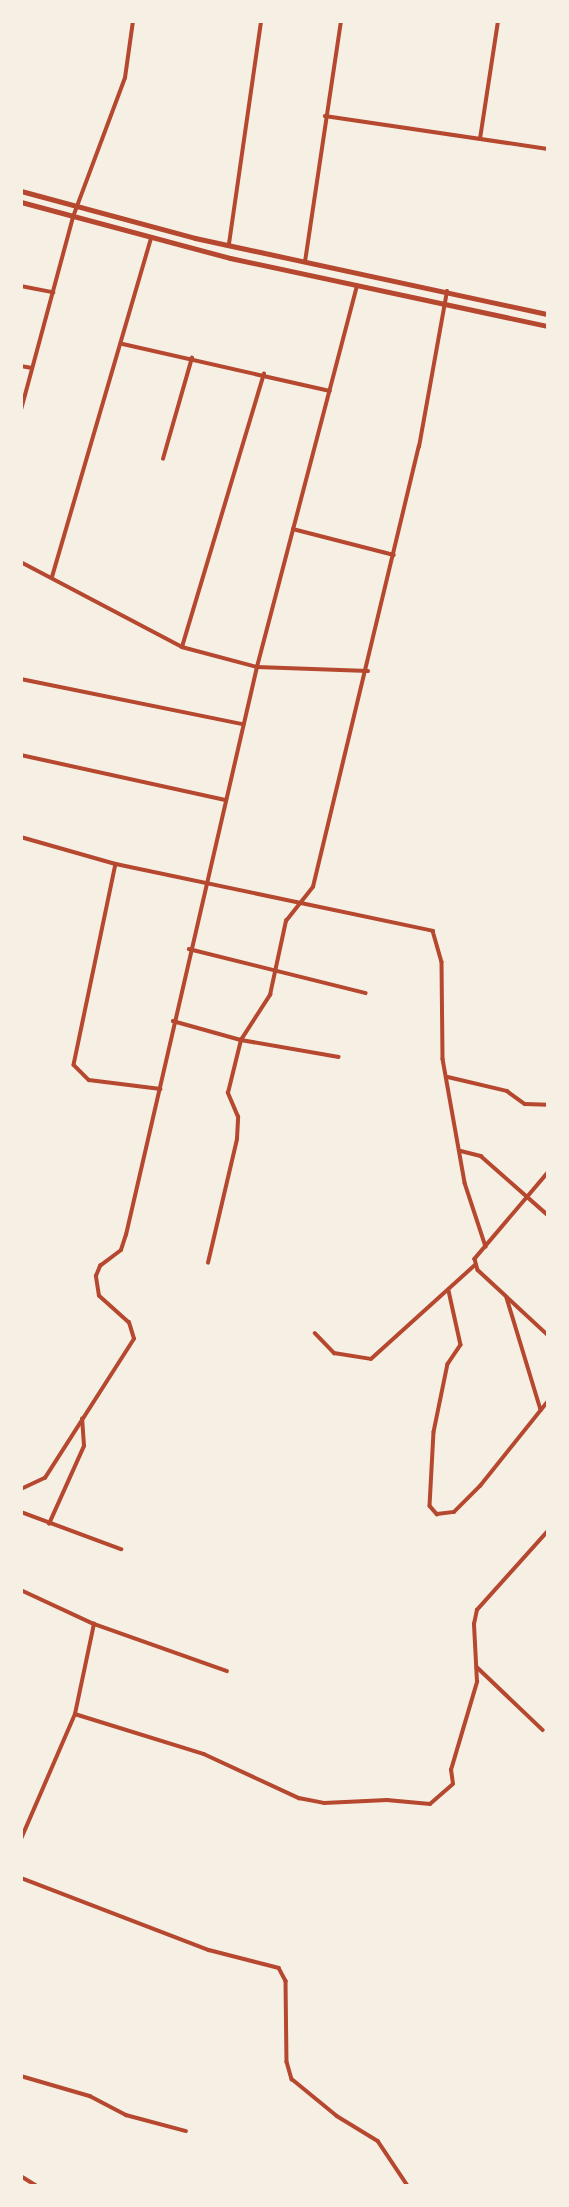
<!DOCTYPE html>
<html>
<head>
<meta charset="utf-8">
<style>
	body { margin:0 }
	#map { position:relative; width:569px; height:2207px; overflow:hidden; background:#f6efe4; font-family:"Exo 2",sans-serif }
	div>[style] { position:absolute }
	.minor>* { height:3.5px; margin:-1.75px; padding:0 1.75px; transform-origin:1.75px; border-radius:1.75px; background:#b5482f }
	.primary>* { height:5px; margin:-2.5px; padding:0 2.5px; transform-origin:2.5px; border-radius:2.5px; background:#b5482f }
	span { translate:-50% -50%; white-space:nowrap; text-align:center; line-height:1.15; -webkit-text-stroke:6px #f6efe4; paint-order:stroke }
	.frame { position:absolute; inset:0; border:23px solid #f6efe4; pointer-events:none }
</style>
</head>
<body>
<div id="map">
	<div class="minor">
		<i style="left:325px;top:116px;width:225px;rotate:8.4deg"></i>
		<i style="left:480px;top:139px;width:119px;rotate:-81.3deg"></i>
		<i style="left:229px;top:244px;width:225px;rotate:-81.8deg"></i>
		<i style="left:305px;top:262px;width:244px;rotate:-81.5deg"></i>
		<i style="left:21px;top:286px;width:33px;rotate:11deg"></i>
		<i style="left:123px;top:344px;width:212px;rotate:12.8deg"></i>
		<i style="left:21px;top:366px;width:11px;rotate:10deg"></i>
		<i style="left:21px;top:410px;width:200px;rotate:-74.9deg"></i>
		<i style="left:73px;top:217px;width:148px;rotate:-69.5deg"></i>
		<i style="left:125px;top:78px;width:58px;rotate:-82deg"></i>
		<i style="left:163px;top:459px;width:105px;rotate:-74deg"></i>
		<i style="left:293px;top:529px;width:104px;rotate:14.4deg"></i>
		<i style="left:21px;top:562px;width:182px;rotate:27.8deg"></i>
		<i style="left:182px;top:647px;width:78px;rotate:14.9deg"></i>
		<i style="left:257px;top:667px;width:111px;rotate:2.1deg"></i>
		<i style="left:52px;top:577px;width:352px;rotate:-73.7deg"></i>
		<i style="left:182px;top:647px;width:285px;rotate:-73.3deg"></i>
		<i style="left:21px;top:679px;width:227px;rotate:11.5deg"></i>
		<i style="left:21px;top:755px;width:209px;rotate:12.4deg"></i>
		<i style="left:21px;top:837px;width:99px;rotate:15.9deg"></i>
		<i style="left:116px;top:864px;width:324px;rotate:11.9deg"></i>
		<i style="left:433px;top:931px;width:32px;rotate:74deg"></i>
		<i style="left:442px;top:962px;width:97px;rotate:89.4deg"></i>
		<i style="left:443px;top:1059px;width:126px;rotate:79.9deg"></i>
		<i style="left:465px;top:1183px;width:67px;rotate:71.8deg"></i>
		<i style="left:116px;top:864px;width:205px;rotate:101.8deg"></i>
		<i style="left:74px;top:1065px;width:21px;rotate:45deg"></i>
		<i style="left:89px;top:1080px;width:72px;rotate:7.2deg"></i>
		<i style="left:189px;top:949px;width:182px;rotate:14deg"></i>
		<i style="left:173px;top:1021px;width:71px;rotate:15.6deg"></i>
		<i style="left:241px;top:1040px;width:54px;rotate:-57.2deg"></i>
		<i style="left:270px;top:995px;width:76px;rotate:-77.8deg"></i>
		<i style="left:286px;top:921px;width:43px;rotate:-51.5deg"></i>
		<i style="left:313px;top:887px;width:453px;rotate:-76.5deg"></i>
		<i style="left:419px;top:447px;width:158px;rotate:-79.8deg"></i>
		<i style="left:448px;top:1077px;width:61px;rotate:13.3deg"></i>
		<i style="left:507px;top:1091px;width:22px;rotate:36deg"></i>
		<i style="left:525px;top:1104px;width:23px;rotate:2deg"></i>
		<i style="left:461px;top:1151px;width:21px;rotate:14deg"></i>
		<i style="left:481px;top:1156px;width:89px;rotate:41.4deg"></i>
		<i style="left:548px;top:1173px;width:113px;rotate:130.3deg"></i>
		<i style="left:475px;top:1259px;width:11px;rotate:75deg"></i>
		<i style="left:478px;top:1270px;width:96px;rotate:42.9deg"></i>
		<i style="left:208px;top:1263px;width:127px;rotate:-76.8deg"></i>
		<i style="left:237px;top:1139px;width:22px;rotate:-87deg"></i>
		<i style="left:238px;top:1117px;width:26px;rotate:-113deg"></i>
		<i style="left:228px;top:1093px;width:55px;rotate:-76.2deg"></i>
		<i style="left:241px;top:1040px;width:99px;rotate:9.8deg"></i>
		<i style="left:449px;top:1291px;width:55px;rotate:77.5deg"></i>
		<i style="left:461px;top:1345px;width:23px;rotate:124deg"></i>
		<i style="left:448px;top:1364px;width:69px;rotate:101.6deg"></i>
		<i style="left:434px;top:1432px;width:74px;rotate:93.1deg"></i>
		<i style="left:430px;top:1506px;width:11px;rotate:49deg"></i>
		<i style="left:437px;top:1514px;width:17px;rotate:-7deg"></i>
		<i style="left:454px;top:1512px;width:37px;rotate:-45deg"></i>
		<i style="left:480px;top:1486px;width:109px;rotate:-51.3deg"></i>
		<i style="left:507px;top:1298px;width:117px;rotate:73.1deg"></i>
		<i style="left:315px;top:1333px;width:28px;rotate:46deg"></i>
		<i style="left:334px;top:1353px;width:37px;rotate:9deg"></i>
		<i style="left:371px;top:1359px;width:140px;rotate:-42.1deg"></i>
		<i style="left:21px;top:1489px;width:26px;rotate:-25deg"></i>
		<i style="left:45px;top:1478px;width:165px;rotate:-57.4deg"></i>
		<i style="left:134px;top:1339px;width:17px;rotate:-107deg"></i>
		<i style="left:129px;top:1323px;width:40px;rotate:-138deg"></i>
		<i style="left:99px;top:1296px;width:20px;rotate:-99deg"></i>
		<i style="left:96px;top:1276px;width:11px;rotate:-68deg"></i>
		<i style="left:100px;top:1266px;width:26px;rotate:-37deg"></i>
		<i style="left:121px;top:1250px;width:16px;rotate:-72deg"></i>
		<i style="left:126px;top:1235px;width:583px;rotate:-77.01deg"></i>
		<i style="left:257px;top:667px;width:394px;rotate:-75.3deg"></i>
		<i style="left:21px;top:1512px;width:107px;rotate:20.3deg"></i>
		<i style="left:49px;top:1524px;width:85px;rotate:-65.8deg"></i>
		<i style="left:84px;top:1446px;width:27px;rotate:-94deg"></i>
		<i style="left:21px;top:1590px;width:81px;rotate:25deg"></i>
		<i style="left:94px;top:1624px;width:141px;rotate:19.5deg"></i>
		<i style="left:477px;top:1667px;width:91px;rotate:43.7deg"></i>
		<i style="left:75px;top:1714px;width:135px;rotate:17.2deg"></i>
		<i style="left:204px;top:1754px;width:105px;rotate:24.9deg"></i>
		<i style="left:299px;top:1798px;width:25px;rotate:11deg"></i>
		<i style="left:324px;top:1803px;width:63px;rotate:-2.7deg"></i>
		<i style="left:387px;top:1800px;width:43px;rotate:5.3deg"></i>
		<i style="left:430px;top:1804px;width:30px;rotate:-41deg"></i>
		<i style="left:453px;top:1784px;width:14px;rotate:-98deg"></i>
		<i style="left:451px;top:1770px;width:92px;rotate:-73.5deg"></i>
		<i style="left:477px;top:1682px;width:58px;rotate:-93deg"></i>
		<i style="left:474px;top:1624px;width:14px;rotate:-78deg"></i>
		<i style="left:477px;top:1610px;width:106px;rotate:-48.1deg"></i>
		<i style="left:21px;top:1839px;width:136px;rotate:-66.6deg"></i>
		<i style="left:75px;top:1714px;width:92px;rotate:-78.1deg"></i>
		<i style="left:21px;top:1878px;width:201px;rotate:21deg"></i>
		<i style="left:209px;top:1950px;width:72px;rotate:14.4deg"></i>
		<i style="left:279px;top:1968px;width:15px;rotate:62deg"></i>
		<i style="left:286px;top:1981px;width:81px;rotate:89.3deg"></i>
		<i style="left:287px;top:2062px;width:18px;rotate:74deg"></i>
		<i style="left:292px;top:2079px;width:58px;rotate:39.4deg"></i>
		<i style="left:337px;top:2116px;width:48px;rotate:31.4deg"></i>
		<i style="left:378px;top:2141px;width:54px;rotate:56.3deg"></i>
		<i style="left:21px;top:2076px;width:72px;rotate:16.2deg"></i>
		<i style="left:90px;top:2096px;width:41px;rotate:27.8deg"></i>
		<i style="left:126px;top:2115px;width:62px;rotate:14.9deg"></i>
		<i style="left:21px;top:2176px;width:19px;rotate:32deg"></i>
	</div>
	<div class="primary">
		<i style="left:21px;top:191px;width:180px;rotate:15.1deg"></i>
		<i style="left:195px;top:238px;width:361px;rotate:12.2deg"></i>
		<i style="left:21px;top:202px;width:216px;rotate:15deg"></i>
		<i style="left:230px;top:258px;width:325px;rotate:12.1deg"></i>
	</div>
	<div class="frame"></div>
</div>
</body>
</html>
